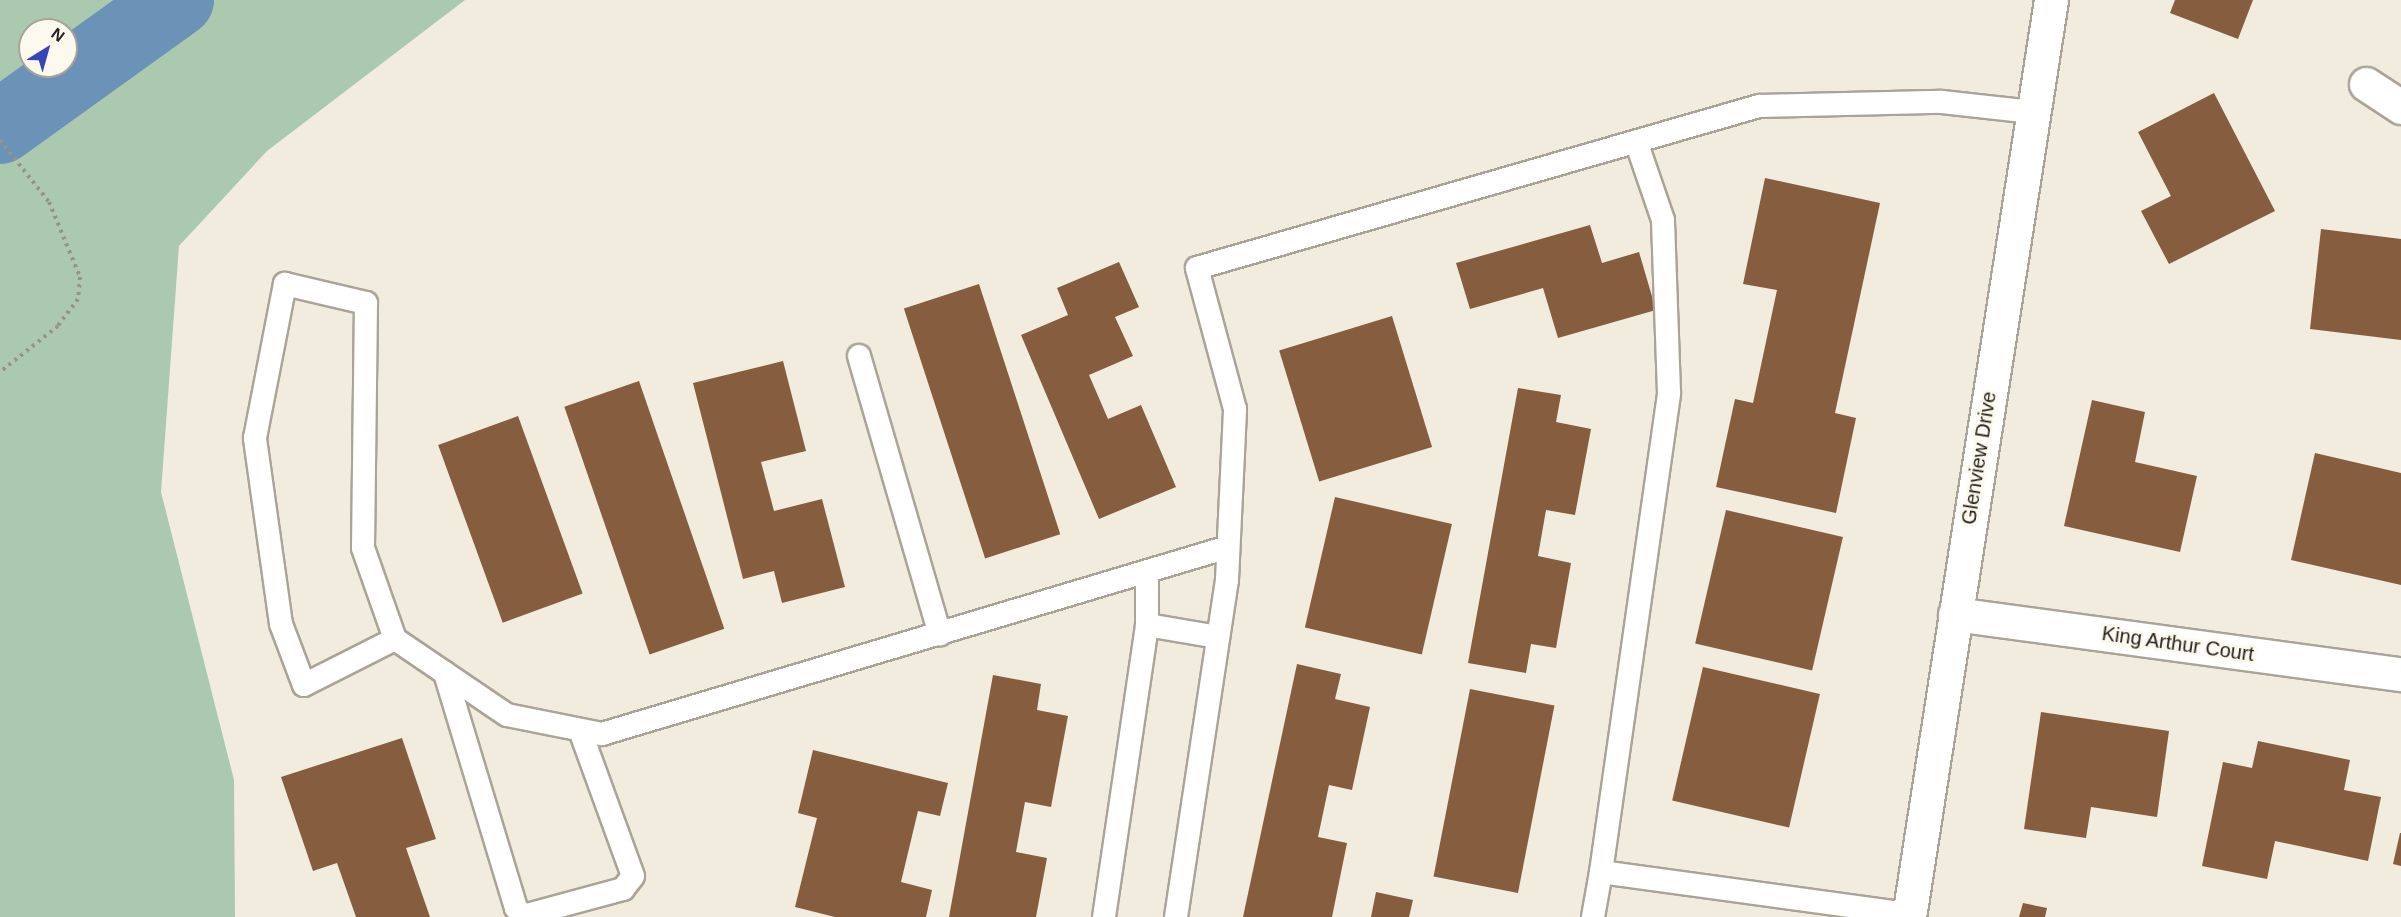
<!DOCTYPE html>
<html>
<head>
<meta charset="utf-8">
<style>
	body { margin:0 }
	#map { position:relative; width:2401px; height:917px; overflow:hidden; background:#f2ecde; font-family:Arial,sans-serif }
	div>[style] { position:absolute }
	.green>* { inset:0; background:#abc9af }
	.river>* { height:74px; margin:-37px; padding:0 37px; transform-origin:37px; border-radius:37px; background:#6b93b7 }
	.building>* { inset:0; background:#865d3e; transform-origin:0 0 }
	.path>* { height:4px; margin-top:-2px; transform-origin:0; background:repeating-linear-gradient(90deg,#979389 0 3px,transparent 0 7.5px) }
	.roads { filter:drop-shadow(2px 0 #aaa497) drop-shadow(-2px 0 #aaa497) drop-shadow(0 2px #aaa497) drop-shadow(0 -2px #aaa497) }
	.service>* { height:22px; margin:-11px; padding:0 11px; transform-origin:11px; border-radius:11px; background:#fff }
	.minor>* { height:33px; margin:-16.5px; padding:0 16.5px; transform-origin:16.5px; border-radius:16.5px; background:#fff }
	.secondary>* { height:33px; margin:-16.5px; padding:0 16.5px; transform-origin:16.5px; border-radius:16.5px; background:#fff }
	span { translate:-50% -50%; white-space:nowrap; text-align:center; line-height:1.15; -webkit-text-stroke:6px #fef9ee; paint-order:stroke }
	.street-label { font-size:20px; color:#23211c }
	.north { position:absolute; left:18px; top:18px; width:60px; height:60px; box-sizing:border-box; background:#fef9ee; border:2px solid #a6a39a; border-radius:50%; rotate:37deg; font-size:16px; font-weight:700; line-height:24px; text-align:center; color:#23211c }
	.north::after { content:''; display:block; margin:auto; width:21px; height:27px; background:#3845b8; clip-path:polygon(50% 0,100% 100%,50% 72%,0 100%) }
</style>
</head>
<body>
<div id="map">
	<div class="green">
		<i style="clip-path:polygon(evenodd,0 0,465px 0,267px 151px,179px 246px,161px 492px,234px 780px,235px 917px,0 917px,0 0,30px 30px,66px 30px,66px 66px,30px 66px,30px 30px)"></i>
	</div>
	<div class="river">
		<i style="left:0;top:127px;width:218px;rotate:-35.7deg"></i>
	</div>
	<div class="building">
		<i style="clip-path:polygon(2175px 0,2253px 0,2238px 39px,2170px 13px)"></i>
		<i style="clip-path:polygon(2214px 93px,2275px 211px,2169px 264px,2141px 211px,2171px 196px,2138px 132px)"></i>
		<i style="clip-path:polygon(1765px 178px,1880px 203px,1835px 413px,1856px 418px,1836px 513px,1716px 487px,1735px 399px,1753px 403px,1777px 290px,1743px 284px)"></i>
		<i style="clip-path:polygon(1590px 225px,1602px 263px,1639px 252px,1656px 310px,1558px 338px,1543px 288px,1470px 309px,1456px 263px)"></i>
		<i style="clip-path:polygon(2321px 229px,2401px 239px,2401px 340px,2310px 329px)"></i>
		<i style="clip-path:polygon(1119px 262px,1139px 307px,1115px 317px,1133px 356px,1089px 375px,1108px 419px,1141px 405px,1176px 487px,1099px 519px,1021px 335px,1068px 315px,1057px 288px)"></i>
		<i style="left:979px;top:284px;width:263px;height:79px;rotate:72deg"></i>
		<i style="left:1392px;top:316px;width:137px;height:118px;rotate:73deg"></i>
		<i style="clip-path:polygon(783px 361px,806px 451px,761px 462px,774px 511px,822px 499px,845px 587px,782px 603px,774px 571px,743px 579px,693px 383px)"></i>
		<i style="left:639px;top:381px;width:262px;height:79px;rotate:71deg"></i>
		<i style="clip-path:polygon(1518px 388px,1561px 395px,1556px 422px,1591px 429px,1575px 515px,1546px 510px,1538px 556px,1571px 563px,1556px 648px,1531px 644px,1526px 673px,1468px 663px)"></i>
		<i style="clip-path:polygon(2092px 400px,2145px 412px,2135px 462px,2197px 476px,2180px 552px,2064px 526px)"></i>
		<i style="left:518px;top:416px;width:189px;height:85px;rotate:70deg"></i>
		<i style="clip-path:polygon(2315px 453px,2401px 473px,2401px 585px,2291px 560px)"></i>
		<i style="left:1335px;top:497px;width:120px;height:134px;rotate:13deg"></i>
		<i style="left:1726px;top:510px;width:120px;height:137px;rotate:13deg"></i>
		<i style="clip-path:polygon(1297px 664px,1341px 674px,1335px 699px,1370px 707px,1352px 790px,1329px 785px,1318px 837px,1347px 843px,1332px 917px,1243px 917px)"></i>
		<i style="left:1703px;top:667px;width:120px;height:137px;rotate:13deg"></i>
		<i style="clip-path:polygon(993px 675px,1041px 684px,1037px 710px,1068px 716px,1051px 807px,1025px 802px,1016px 852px,1047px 858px,1036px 917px,949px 917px)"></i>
		<i style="left:1470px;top:689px;width:86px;height:191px;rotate:11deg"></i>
		<i style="clip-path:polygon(2041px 712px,2169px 731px,2157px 817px,2091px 807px,2086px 838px,2024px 829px)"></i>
		<i style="clip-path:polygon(402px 738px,436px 839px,406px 848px,430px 917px,356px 917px,337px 863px,313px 871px,281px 777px)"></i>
		<i style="clip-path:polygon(2258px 741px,2350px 760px,2344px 790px,2381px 797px,2368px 861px,2275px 841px,2267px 879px,2202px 866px,2223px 762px,2252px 768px)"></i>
		<i style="clip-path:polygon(813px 750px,948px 783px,940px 816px,918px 811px,901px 882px,932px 890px,926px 917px,835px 917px,795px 907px,817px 818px,798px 813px)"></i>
		<i style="clip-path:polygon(2400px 833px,2401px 833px,2401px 866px,2393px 864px)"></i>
		<i style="clip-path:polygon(1376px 892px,1413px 900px,1409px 917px,1371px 917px)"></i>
		<i style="clip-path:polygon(2023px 903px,2047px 908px,2045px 917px,2019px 917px)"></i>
	</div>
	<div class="path">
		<i style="left:0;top:140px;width:79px;rotate:51.7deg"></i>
		<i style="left:49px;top:202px;width:81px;rotate:67.5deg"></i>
		<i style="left:80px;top:277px;width:22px;rotate:95deg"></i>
		<i style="left:78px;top:299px;width:34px;rotate:127deg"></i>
		<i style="left:58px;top:326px;width:74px;rotate:141.6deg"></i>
	</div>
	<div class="roads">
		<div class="service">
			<i style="left:859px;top:356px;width:290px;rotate:73.8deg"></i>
			<i style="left:1147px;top:625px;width:72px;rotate:9.6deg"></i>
			<i style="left:395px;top:639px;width:102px;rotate:153.2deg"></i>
			<i style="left:304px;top:685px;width:65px;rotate:-110.7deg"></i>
			<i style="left:281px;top:624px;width:188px;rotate:-98deg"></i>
			<i style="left:255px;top:438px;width:157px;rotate:-79deg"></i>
			<i style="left:285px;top:284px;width:83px;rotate:13.2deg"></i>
			<i style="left:366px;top:303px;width:245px;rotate:90.7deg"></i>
			<i style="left:363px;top:548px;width:96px;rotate:70.6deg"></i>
			<i style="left:395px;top:639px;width:135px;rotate:34.2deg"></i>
			<i style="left:507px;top:715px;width:97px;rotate:11.3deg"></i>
			<i style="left:602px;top:734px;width:653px;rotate:-16.63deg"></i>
			<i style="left:445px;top:673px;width:245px;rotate:73.2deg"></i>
			<i style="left:516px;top:908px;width:11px;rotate:49deg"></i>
			<i style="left:523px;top:916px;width:104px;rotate:-15.1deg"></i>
			<i style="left:623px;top:889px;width:16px;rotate:-52deg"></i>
			<i style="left:633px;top:876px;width:155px;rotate:-110deg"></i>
			<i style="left:1601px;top:872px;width:484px;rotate:-81.9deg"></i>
			<i style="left:1669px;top:393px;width:173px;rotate:-92deg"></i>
			<i style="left:1663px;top:220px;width:83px;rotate:-108.9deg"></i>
			<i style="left:1104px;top:917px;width:295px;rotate:-81.6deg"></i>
			<i style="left:1147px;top:625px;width:53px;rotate:-90deg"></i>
			<i style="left:1176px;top:917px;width:341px;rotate:-81.4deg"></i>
			<i style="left:1227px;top:580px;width:171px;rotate:-87.3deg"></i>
			<i style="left:1235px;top:409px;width:146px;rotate:-105.1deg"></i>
			<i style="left:1197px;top:268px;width:585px;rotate:-16.08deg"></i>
			<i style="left:1759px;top:106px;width:183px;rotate:-1.3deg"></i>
			<i style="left:1942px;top:102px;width:91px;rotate:6.3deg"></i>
			<i style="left:1593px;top:917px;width:46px;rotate:-79.9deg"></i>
			<i style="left:1601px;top:872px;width:311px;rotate:7.8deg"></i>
		</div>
		<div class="minor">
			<i style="left:2366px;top:84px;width:42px;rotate:33.3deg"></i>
			<i style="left:1955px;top:614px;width:450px;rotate:7.7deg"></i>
		</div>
		<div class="secondary">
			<i style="left:1909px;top:917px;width:928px;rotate:-81.2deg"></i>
		</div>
	</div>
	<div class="street-label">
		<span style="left:1979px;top:458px;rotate:-81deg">Glenview Drive</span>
		<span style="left:2178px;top:644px;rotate:8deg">King Arthur Court</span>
	</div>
	<div class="north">N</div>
</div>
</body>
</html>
